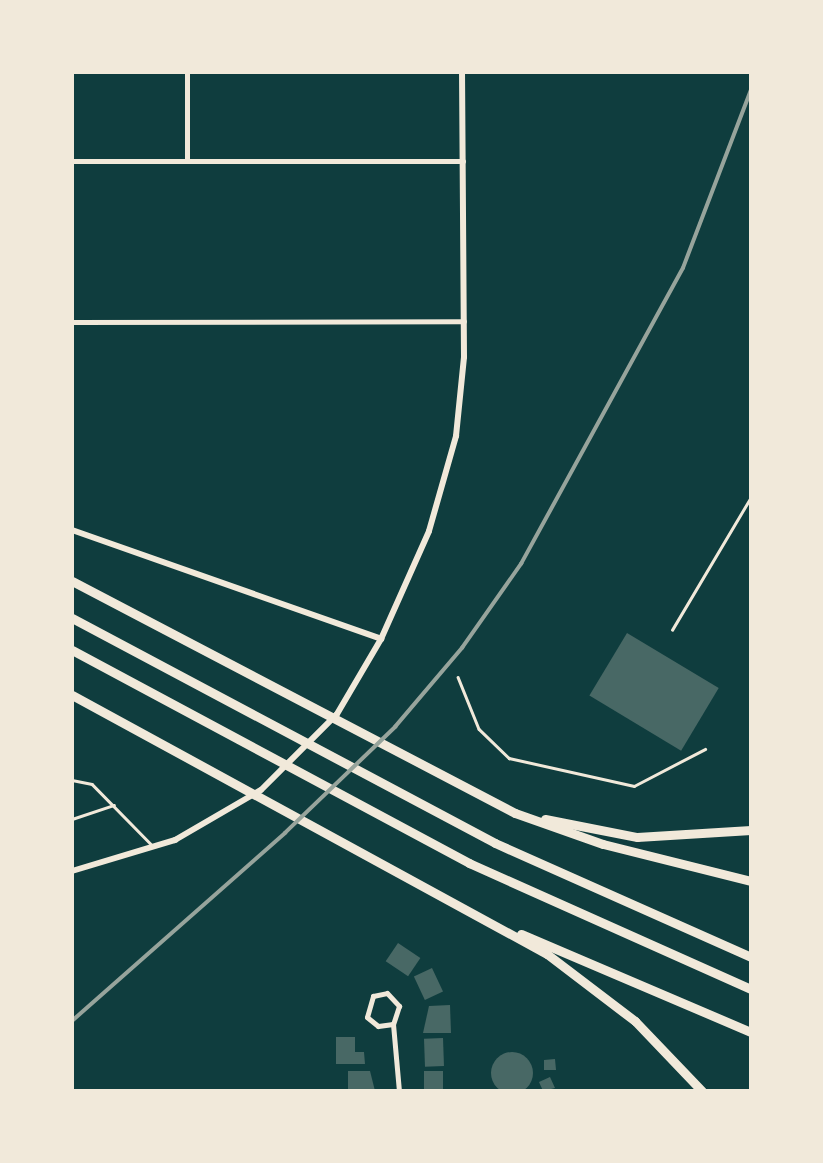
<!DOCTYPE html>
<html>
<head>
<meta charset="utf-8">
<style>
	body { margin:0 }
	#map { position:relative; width:823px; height:1163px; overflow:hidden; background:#0f3d3e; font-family:"PT Sans Narrow",sans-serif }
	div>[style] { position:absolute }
	.building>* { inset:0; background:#486865; transform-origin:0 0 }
	.round { border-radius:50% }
	.service>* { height:2.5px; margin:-1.25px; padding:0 1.25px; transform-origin:1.25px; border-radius:1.25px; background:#f1e9da }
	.minor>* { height:5px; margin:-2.5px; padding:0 2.5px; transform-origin:2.5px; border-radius:2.5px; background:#f1e9da }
	.tertiary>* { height:6px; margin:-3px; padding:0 3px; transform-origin:3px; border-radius:3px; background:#f1e9da }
	.motorway>* { height:9px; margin:-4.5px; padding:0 4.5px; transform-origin:4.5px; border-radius:4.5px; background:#f1e9da }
	.rail>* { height:3.5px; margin:-1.75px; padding:0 1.75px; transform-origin:1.75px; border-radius:1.75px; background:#97a49c }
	span { translate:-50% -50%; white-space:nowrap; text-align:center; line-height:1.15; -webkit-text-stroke:5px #f1e9da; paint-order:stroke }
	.frame { position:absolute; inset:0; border:74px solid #f1e9da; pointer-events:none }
</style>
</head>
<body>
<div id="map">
	<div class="building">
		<i style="left:627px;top:633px;width:107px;height:73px;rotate:31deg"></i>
		<i style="left:398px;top:943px;width:27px;height:22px;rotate:34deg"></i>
		<i style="left:432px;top:968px;width:26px;height:20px;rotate:65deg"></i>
		<i style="clip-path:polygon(450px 1005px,451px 1033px,423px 1033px,429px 1006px)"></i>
		<i style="clip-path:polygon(336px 1037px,355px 1037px,355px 1052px,364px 1052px,365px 1064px,336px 1064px)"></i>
		<i style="left:443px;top:1038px;width:28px;height:19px;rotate:88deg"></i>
		<i class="round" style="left:491px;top:1052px;width:42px;height:42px"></i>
		<i style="clip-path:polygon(555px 1059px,556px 1070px,544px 1070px,544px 1060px)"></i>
		<i style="clip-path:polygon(348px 1071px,370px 1071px,375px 1091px,348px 1091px)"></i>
		<i style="left:424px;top:1071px;width:19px;height:20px"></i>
		<i style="clip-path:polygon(550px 1077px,555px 1088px,543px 1091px,539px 1082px)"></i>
	</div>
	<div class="service">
		<i style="left:672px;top:630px;width:155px;rotate:-59.3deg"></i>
		<i style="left:458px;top:677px;width:56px;rotate:68deg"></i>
		<i style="left:479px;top:729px;width:42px;rotate:44deg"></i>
		<i style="left:509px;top:758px;width:128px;rotate:12.6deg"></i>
		<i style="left:634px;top:786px;width:80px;rotate:-27.5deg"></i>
		<i style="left:72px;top:780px;width:20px;rotate:11deg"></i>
		<i style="left:92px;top:784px;width:84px;rotate:45.5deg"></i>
		<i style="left:72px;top:819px;width:44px;rotate:-18.4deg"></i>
	</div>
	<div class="minor">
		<i style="left:187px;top:72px;width:88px;rotate:90deg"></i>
		<i style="left:72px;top:161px;width:391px"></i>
		<i style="left:72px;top:322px;width:392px;rotate:-0.1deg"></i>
		<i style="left:393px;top:1024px;width:15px;rotate:172deg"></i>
		<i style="left:378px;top:1026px;width:14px;rotate:-141deg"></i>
		<i style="left:367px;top:1017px;width:22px;rotate:-74deg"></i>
		<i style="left:373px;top:996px;width:14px;rotate:-12deg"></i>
		<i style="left:387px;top:993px;width:18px;rotate:47deg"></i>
		<i style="left:399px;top:1006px;width:19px;rotate:108deg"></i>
		<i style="left:393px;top:1024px;width:67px;rotate:84.9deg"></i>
		<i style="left:564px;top:1091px;width:5px"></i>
	</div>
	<div class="tertiary">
		<i style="left:72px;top:530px;width:328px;rotate:19.4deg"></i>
		<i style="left:72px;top:871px;width:108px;rotate:-16.8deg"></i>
		<i style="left:175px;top:840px;width:99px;rotate:-30.2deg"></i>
		<i style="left:261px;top:790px;width:107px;rotate:-45deg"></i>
		<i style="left:337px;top:714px;width:87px;rotate:-59.6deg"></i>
		<i style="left:381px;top:639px;width:118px;rotate:-66deg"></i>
		<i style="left:429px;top:531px;width:99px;rotate:-74.1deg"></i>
		<i style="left:456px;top:436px;width:79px;rotate:-84.2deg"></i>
		<i style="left:464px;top:357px;width:285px;rotate:-90.4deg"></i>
	</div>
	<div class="motorway">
		<i style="left:72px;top:581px;width:500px;rotate:27.64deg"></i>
		<i style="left:515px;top:813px;width:93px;rotate:19.4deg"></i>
		<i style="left:603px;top:844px;width:153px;rotate:14deg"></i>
		<i style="left:72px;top:618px;width:479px;rotate:28deg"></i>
		<i style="left:495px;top:843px;width:280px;rotate:24deg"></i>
		<i style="left:72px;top:650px;width:451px;rotate:28.2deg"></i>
		<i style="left:469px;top:863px;width:309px;rotate:24.1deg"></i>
		<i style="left:72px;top:695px;width:541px;rotate:28.6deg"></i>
		<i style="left:547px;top:954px;width:111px;rotate:37.3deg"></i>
		<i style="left:635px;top:1021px;width:97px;rotate:46.3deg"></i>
		<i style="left:545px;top:819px;width:94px;rotate:11.1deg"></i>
		<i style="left:637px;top:837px;width:114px;rotate:-3.5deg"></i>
		<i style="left:521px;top:934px;width:250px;rotate:23.1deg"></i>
	</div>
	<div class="rail">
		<i style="left:72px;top:1021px;width:284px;rotate:-41.4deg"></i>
		<i style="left:285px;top:833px;width:153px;rotate:-43.9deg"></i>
		<i style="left:395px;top:727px;width:104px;rotate:-49.7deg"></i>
		<i style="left:462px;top:648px;width:103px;rotate:-54.9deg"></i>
		<i style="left:521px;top:564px;width:337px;rotate:-61.3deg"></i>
		<i style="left:683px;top:268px;width:191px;rotate:-69.1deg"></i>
	</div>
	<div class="frame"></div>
</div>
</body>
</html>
